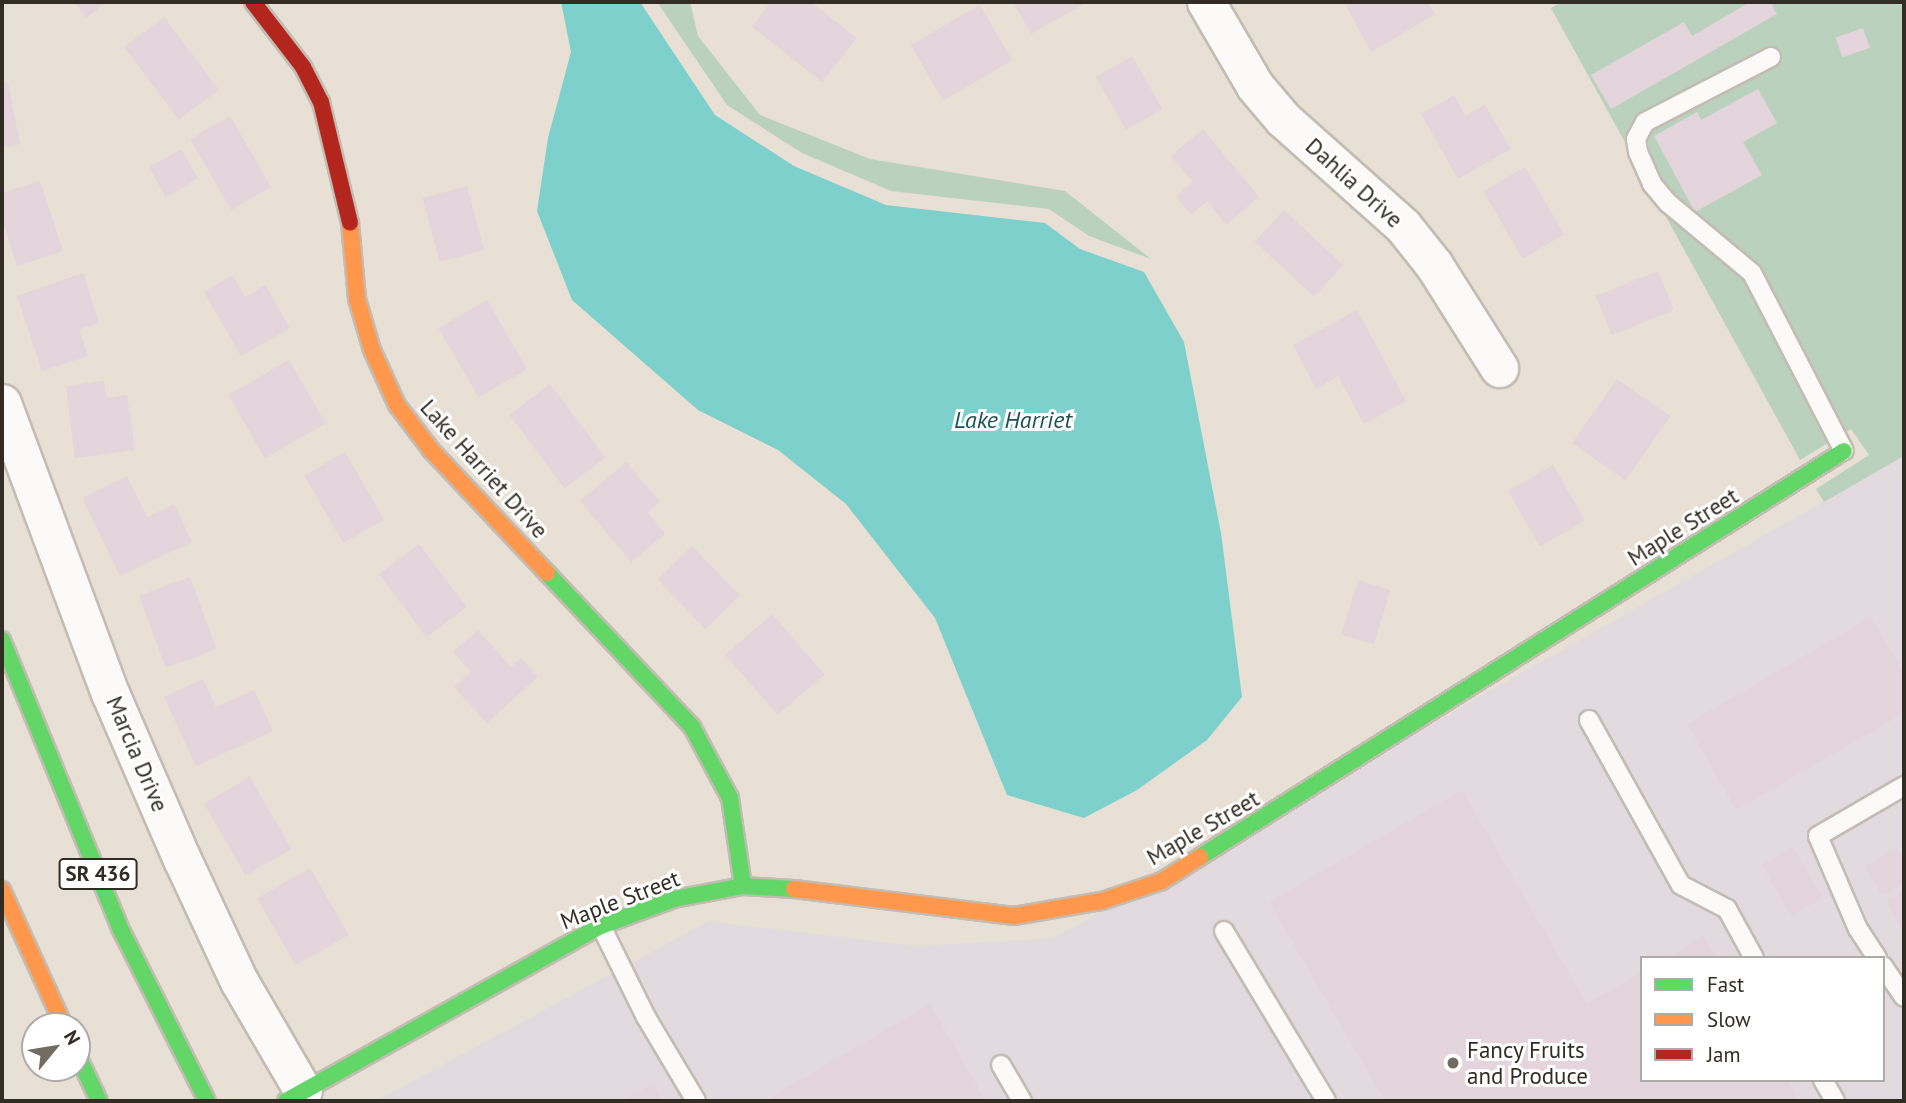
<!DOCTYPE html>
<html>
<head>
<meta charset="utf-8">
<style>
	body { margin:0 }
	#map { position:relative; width:1906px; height:1103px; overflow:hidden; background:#e8e0d4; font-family:"PT Sans",sans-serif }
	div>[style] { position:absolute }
	.commercial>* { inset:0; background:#e3dae0 }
	.green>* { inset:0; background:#bad2bd }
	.water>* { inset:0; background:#7ed0cd }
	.building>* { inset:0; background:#e4d4db; transform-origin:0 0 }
	.roads { filter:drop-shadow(2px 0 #c3bcb3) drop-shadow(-2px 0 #c3bcb3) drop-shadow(0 2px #c3bcb3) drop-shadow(0 -2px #c3bcb3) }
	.lane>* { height:18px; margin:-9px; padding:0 9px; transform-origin:9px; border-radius:9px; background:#fcfaf9 }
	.street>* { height:37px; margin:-18.5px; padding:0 18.5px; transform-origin:18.5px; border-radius:18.5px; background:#fcfaf9 }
	.fast>* { height:16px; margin:-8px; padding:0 8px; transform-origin:8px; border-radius:8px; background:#63d668 }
	.slow>* { height:16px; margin:-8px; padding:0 8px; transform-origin:8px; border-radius:8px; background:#ff974d }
	.jam>* { height:16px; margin:-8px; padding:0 8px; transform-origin:8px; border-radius:8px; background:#b3261e }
	.dots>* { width:19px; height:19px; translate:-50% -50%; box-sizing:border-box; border:4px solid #fff; border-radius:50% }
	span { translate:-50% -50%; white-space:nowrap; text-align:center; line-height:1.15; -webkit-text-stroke:6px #fff; paint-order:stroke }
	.shield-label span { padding:2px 5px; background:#fff; border:2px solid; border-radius:5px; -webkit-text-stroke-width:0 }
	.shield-label { font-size:21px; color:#322c24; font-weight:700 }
	.street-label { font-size:23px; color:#322c24 }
	.poi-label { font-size:23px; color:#322c24 }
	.left { translate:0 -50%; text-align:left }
	.water-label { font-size:24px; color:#1f5353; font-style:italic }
	.frame { position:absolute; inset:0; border:4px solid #322c24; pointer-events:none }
	.legend { position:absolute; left:1640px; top:956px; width:245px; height:126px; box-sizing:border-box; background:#fff; border:2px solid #adaba7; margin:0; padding:9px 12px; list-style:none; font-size:21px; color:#322c24 }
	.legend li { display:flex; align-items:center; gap:14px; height:35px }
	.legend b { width:35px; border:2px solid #adaba7 }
	.north { position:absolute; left:21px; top:1012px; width:70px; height:70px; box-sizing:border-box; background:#fff; border:2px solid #adaba7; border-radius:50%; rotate:60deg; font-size:19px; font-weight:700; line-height:28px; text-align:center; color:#322c24 }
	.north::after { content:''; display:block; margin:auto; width:24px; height:32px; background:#726b62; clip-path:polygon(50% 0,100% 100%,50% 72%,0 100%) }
</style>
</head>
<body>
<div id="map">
	<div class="commercial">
		<i style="clip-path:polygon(evenodd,1904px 456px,1904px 1101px,376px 1101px,709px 921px,915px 946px,1054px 938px,1904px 456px,1642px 958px,1883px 958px,1883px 1080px,1642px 1080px,1642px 958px)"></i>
	</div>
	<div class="green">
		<i style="clip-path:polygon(657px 2px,690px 2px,698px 36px,760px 115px,870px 159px,1065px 191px,1151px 259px,1089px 236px,1049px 209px,891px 191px,802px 153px,727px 105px)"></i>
		<i style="clip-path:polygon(1562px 2px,1904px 2px,1904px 456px,1824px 502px,1816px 489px,1869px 455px,1851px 429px,1800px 460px,1551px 8px)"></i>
	</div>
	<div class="water">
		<i style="clip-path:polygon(561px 2px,640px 2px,715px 115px,794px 166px,886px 205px,1045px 223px,1080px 249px,1144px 272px,1184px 342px,1221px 533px,1242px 697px,1207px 740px,1137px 790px,1084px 818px,1007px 795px,935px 618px,846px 504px,778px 450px,698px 410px,572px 300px,537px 211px,548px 138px,571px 52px)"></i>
	</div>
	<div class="building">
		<i style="clip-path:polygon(74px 2px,107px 2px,86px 18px)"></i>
		<i style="clip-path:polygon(771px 2px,811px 2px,857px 38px,822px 82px,752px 27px)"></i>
		<i style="clip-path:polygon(1013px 2px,1087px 2px,1031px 34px)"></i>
		<i style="clip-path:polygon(1344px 2px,1428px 2px,1435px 14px,1371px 52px)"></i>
		<i style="clip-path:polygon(1750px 2px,1770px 2px,1777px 14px,1611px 109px,1591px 75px,1684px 22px,1692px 36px)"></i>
		<i style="left:980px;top:5px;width:64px;height:80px;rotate:60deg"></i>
		<i style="left:164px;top:17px;width:91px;height:50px;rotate:53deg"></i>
		<i style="left:1863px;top:28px;width:21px;height:29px;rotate:71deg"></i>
		<i style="left:1132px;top:56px;width:61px;height:42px;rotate:60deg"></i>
		<i style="clip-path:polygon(8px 83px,20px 144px,2px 148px,2px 84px)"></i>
		<i style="clip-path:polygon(1758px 89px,1777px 123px,1743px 142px,1762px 175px,1695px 212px,1654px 136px,1697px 112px,1701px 120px)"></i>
		<i style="clip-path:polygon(1454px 95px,1466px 116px,1485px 105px,1511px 149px,1458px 179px,1421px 114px)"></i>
		<i style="left:230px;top:116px;width:82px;height:46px;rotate:60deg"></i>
		<i style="clip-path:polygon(1203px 129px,1259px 197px,1226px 225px,1207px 201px,1191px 215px,1176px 196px,1193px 182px,1171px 156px)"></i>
		<i style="left:181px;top:149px;width:34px;height:37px;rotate:60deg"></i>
		<i style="left:1525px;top:167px;width:78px;height:48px;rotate:60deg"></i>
		<i style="clip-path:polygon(40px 181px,63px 251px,17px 266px,2px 219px,2px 193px)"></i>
		<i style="left:467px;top:186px;width:66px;height:46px;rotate:75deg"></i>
		<i style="left:1284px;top:210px;width:81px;height:43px;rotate:43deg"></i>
		<i style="left:1658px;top:271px;width:42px;height:67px;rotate:68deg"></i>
		<i style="clip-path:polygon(83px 273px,99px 323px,79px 329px,88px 356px,42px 371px,17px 296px)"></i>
		<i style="clip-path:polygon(233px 275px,245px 297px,265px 285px,290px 328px,241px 356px,204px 292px)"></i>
		<i style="left:487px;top:300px;width:80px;height:56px;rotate:60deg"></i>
		<i style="clip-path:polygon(1357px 310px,1406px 401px,1364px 424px,1338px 376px,1316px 389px,1293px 345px)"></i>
		<i style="left:289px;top:360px;width:73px;height:70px;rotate:60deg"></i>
		<i style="left:1617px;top:379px;width:65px;height:78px;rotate:35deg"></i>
		<i style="clip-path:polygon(104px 381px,106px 398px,127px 395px,135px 450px,75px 458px,66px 386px)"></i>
		<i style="left:550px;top:384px;width:92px;height:51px;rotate:53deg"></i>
		<i style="left:345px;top:452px;width:78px;height:47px;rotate:60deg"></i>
		<i style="clip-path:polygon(626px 462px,660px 502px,648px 512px,665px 534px,631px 562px,580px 501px)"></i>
		<i style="left:1553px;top:465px;width:64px;height:52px;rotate:60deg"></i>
		<i style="clip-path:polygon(127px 476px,147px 517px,174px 504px,192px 542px,120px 576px,82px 498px)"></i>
		<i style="left:419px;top:544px;width:79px;height:50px;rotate:53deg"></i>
		<i style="left:692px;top:546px;width:69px;height:48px;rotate:46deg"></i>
		<i style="left:190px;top:577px;width:77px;height:54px;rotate:70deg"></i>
		<i style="left:1358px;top:580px;width:34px;height:57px;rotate:17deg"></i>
		<i style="left:772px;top:614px;width:80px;height:62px;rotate:49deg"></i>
		<i style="clip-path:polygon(1871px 617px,1904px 673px,1904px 713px,1736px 810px,1687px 724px)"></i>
		<i style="clip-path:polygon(478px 630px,511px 667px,521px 658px,538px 677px,487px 723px,454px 687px,471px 672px,453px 652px)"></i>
		<i style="clip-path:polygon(203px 679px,216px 707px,254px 690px,273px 731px,196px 766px,164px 697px)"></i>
		<i style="left:250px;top:777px;width:83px;height:53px;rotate:60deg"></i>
		<i style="clip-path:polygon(1462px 790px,1587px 1004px,1642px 972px,1642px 1080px,1788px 1080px,1800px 1101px,1385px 1101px,1269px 902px)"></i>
		<i style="left:1793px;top:847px;width:59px;height:36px;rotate:60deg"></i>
		<i style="clip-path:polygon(1897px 848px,1904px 861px,1904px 883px,1882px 896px,1865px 866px)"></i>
		<i style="left:310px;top:868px;width:77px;height:61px;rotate:60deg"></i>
		<i style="clip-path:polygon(1904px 892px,1904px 934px,1886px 902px)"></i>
		<i style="clip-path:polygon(1704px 936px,1717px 958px,1667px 958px)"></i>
		<i style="clip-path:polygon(930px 1004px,986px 1101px,764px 1101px)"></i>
		<i style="clip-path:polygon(653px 1083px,664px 1101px,622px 1101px)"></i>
	</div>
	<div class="roads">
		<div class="lane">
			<i style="left:1771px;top:57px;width:142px;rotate:152.7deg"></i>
			<i style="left:1645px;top:122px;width:19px;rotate:118deg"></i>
			<i style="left:1636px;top:139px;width:13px;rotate:81deg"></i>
			<i style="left:1638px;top:152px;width:35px;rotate:66deg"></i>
			<i style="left:1652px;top:184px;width:25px;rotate:50deg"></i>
			<i style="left:1668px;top:203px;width:109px;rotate:39.8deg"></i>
			<i style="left:1752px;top:273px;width:200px;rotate:62.7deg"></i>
			<i style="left:1589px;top:720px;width:189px;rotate:60.9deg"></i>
			<i style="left:1681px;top:885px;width:52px;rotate:27.6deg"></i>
			<i style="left:1727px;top:909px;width:56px;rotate:61.1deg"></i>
			<i style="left:601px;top:926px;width:102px;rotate:63.7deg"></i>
			<i style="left:646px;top:1017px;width:98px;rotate:59.2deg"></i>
			<i style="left:1224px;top:931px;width:198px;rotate:59deg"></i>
			<i style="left:1877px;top:958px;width:35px;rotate:-123deg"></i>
			<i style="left:1858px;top:929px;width:101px;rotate:-113.3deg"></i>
			<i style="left:1818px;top:836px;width:99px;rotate:-30.2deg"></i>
			<i style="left:1883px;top:966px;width:37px;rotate:56deg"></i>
			<i style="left:1001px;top:1065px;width:42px;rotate:59.7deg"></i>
			<i style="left:1823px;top:1080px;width:24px;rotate:60deg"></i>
		</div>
		<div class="street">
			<i style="left:1206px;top:2px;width:97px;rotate:59.7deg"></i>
			<i style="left:1255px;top:86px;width:43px;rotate:49.7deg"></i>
			<i style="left:1283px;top:119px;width:161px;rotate:41.7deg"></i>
			<i style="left:1403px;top:226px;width:50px;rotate:51.5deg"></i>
			<i style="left:1434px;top:265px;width:122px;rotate:57.7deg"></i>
			<i style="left:2px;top:403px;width:309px;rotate:69.6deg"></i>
			<i style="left:110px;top:693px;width:181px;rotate:66.6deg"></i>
			<i style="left:182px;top:859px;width:135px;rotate:65deg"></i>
			<i style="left:239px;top:981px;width:127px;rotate:59.8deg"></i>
		</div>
		<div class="fast">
			<i style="left:547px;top:573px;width:212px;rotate:46.7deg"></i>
			<i style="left:692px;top:727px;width:81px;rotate:61.8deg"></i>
			<i style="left:730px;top:798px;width:89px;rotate:81.6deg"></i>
			<i style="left:2px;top:640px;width:313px;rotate:67.7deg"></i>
			<i style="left:121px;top:930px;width:191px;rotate:63.3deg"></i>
			<i style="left:1200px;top:857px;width:761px;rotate:-32.23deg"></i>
			<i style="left:77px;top:1054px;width:52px;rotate:64.9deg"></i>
			<i style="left:286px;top:1101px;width:360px;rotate:-29.1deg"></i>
			<i style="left:601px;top:926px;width:78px;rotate:-20.3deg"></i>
			<i style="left:674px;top:899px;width:70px;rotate:-10.7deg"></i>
			<i style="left:743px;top:886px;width:51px;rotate:3.4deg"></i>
		</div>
		<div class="slow">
			<i style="left:350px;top:223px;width:76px;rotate:84.7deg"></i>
			<i style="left:357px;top:299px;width:53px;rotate:73.6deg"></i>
			<i style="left:372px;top:350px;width:60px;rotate:65.6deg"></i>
			<i style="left:397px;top:405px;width:56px;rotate:52.9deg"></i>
			<i style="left:431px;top:450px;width:169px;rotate:46.7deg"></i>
			<i style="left:794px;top:889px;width:222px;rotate:7deg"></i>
			<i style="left:1014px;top:916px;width:89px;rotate:-9.7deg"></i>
			<i style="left:1102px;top:901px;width:63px;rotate:-18.4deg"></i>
			<i style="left:1162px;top:881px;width:45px;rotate:-32.3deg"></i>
			<i style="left:2px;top:890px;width:149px;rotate:65.5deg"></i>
		</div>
		<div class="jam">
			<i style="left:253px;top:2px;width:82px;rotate:52.4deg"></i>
			<i style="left:303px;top:67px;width:39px;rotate:63deg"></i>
			<i style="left:321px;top:102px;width:124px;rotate:76.5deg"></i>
		</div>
	</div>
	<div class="dots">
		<i style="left:1453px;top:1063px;background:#726b62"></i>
	</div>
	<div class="shield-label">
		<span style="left:98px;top:874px">SR 436</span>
	</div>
	<div class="street-label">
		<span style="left:1354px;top:183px;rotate:42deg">Dahlia Drive</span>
		<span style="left:484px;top:469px;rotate:48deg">Lake Harriet Drive</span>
		<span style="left:1683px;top:527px;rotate:-32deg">Maple Street</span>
		<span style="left:137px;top:754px;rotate:67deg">Marcia Drive</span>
		<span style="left:1203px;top:828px;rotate:-30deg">Maple Street</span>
		<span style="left:620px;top:900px;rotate:-21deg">Maple Street</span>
	</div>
	<div class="poi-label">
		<span class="left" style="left:1467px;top:1063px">Fancy Fruits<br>and Produce</span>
	</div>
	<div class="water-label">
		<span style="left:1013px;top:420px">Lake Harriet</span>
	</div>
	<div class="frame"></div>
	<ul class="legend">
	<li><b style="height:9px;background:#63d668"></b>Fast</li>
	<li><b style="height:9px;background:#ff974d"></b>Slow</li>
	<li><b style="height:9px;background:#b3261e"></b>Jam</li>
	</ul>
	<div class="north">N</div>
</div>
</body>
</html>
